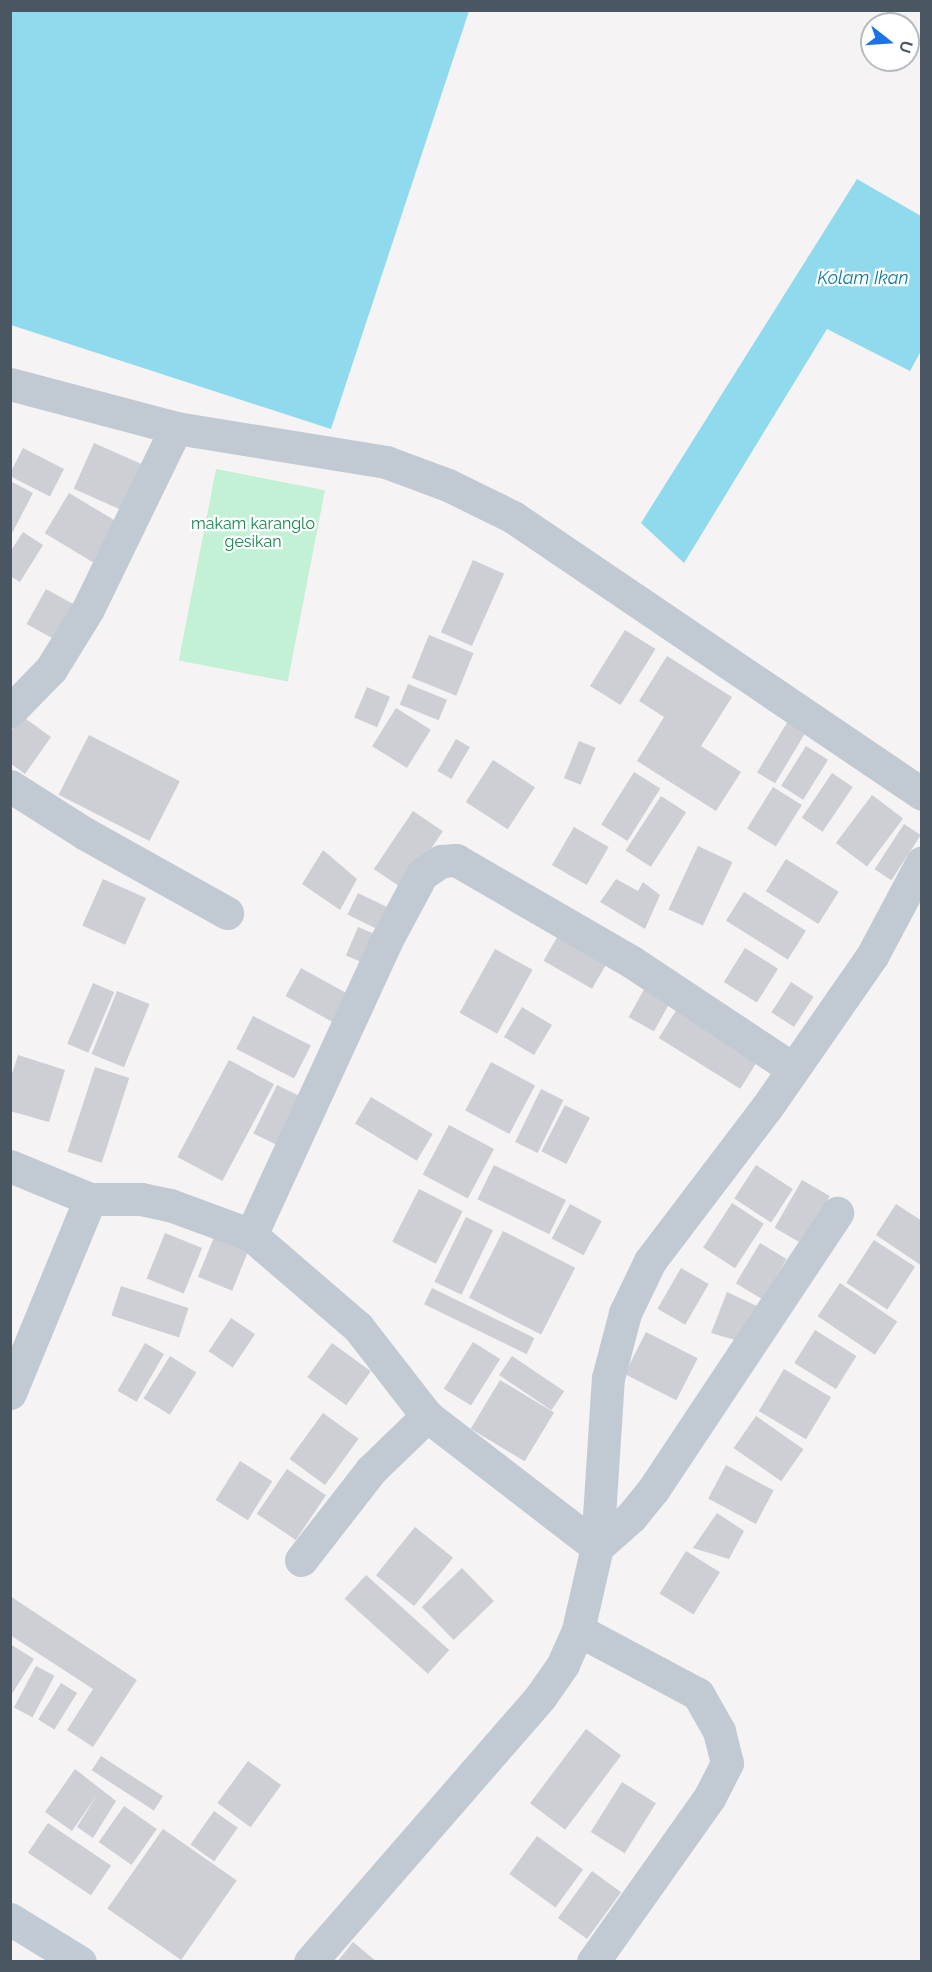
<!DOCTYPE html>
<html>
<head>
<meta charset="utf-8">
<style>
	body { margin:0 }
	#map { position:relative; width:932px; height:1972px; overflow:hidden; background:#f5f3f3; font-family:Raleway,sans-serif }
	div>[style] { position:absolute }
	.green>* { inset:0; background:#c3f1d5; transform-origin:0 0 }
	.water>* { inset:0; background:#90daee }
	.building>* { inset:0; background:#cdcfd5; transform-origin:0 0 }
	.minor>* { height:33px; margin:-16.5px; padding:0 16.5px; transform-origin:16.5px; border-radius:16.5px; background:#c1cad2 }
	.secondary>* { height:33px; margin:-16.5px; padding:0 16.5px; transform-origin:16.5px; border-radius:16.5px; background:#c1cbd6 }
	span { translate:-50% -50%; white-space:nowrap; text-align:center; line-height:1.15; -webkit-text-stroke:4.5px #fff; paint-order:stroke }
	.park-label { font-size:16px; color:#17864f }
	.water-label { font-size:18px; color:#0c7c9b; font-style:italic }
	.frame { position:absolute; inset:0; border:12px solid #4a5661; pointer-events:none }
	.north { position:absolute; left:860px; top:12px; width:60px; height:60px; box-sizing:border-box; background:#fff; border:2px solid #b7bbc0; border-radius:50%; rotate:107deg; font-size:16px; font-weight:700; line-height:24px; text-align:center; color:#4a5661 }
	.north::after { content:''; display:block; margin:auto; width:21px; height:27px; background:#1a73e8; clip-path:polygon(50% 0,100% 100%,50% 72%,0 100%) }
</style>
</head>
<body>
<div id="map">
	<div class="green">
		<i style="left:216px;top:469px;width:111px;height:195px;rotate:11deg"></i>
	</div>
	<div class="water">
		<i style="clip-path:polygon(11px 10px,469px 11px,331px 429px,11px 325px)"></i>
		<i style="clip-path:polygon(857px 179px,921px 216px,921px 351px,910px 371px,827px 329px,684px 563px,641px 523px)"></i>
	</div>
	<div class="building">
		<i style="left:94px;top:443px;width:58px;height:50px;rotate:24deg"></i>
		<i style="left:23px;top:448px;width:46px;height:31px;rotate:27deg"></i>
		<i style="clip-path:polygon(10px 481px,33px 493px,10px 537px)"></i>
		<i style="left:69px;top:493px;width:57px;height:47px;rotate:31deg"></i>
		<i style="clip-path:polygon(23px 532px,43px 545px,20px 582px,10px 576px,10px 552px)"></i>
		<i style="left:473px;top:560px;width:34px;height:79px;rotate:24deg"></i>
		<i style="left:46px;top:589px;width:43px;height:40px;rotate:29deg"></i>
		<i style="left:625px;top:630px;width:36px;height:66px;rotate:32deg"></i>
		<i style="left:429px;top:635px;width:48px;height:46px;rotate:22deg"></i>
		<i style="clip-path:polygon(667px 656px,732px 697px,701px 746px,741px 772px,716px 811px,637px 761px,664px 717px,639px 701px)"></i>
		<i style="left:408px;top:684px;width:42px;height:22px;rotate:22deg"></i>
		<i style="left:367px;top:687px;width:25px;height:33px;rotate:23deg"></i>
		<i style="left:396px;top:708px;width:41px;height:45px;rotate:32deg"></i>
		<i style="clip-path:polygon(22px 716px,51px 737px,25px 774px,10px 763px,10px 732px)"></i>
		<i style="left:788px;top:721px;width:21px;height:60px;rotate:31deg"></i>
		<i style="left:89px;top:735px;width:102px;height:67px;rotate:27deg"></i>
		<i style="left:456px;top:739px;width:16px;height:37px;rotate:30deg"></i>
		<i style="left:579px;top:741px;width:18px;height:40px;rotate:22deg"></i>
		<i style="left:806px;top:746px;width:26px;height:47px;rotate:32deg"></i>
		<i style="left:493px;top:760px;width:50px;height:50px;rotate:33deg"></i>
		<i style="left:634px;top:772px;width:31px;height:62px;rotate:32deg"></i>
		<i style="left:832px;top:773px;width:25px;height:54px;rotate:34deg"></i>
		<i style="left:773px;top:787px;width:34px;height:49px;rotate:32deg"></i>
		<i style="left:872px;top:795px;width:39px;height:60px;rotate:37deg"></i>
		<i style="left:661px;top:796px;width:30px;height:65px;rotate:33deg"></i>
		<i style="left:413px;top:811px;width:36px;height:70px;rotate:34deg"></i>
		<i style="left:904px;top:824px;width:20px;height:54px;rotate:33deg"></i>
		<i style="left:574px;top:827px;width:40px;height:44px;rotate:30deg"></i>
		<i style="left:698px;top:846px;width:38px;height:70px;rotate:25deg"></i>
		<i style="clip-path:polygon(323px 850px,357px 879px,340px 910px,302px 884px)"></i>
		<i style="left:786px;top:859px;width:62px;height:38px;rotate:32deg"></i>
		<i style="left:103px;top:879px;width:47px;height:51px;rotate:24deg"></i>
		<i style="clip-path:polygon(616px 879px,638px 891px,643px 882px,660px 895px,645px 929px,600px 902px)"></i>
		<i style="left:744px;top:892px;width:73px;height:34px;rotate:32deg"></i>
		<i style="left:358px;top:893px;width:43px;height:24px;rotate:26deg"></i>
		<i style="left:358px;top:927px;width:23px;height:31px;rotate:23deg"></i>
		<i style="left:559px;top:934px;width:56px;height:31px;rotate:30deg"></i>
		<i style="left:745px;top:948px;width:39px;height:40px;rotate:32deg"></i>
		<i style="left:495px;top:949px;width:43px;height:73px;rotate:29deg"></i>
		<i style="left:301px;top:968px;width:62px;height:32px;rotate:29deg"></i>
		<i style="left:791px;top:982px;width:27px;height:36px;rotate:33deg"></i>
		<i style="left:93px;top:983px;width:23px;height:66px;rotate:23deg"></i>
		<i style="left:647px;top:984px;width:29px;height:38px;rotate:29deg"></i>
		<i style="left:117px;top:991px;width:35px;height:68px;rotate:22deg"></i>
		<i style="left:680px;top:1004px;width:96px;height:40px;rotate:32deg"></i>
		<i style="left:522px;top:1007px;width:35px;height:35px;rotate:31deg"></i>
		<i style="left:253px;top:1016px;width:65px;height:37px;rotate:27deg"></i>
		<i style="clip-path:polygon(18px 1055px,65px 1070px,49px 1122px,10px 1111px,10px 1080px)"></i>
		<i style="left:229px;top:1060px;width:51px;height:110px;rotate:28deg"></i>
		<i style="left:491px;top:1062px;width:50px;height:55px;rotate:28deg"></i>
		<i style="left:95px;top:1067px;width:36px;height:89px;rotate:18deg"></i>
		<i style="left:277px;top:1085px;width:37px;height:54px;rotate:26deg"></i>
		<i style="left:541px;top:1089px;width:25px;height:59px;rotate:26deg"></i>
		<i style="left:371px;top:1097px;width:72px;height:31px;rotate:31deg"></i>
		<i style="left:565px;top:1105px;width:28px;height:52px;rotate:27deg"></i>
		<i style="left:449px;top:1125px;width:51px;height:56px;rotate:28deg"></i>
		<i style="left:494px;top:1165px;width:80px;height:38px;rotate:26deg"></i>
		<i style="left:756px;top:1165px;width:44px;height:40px;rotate:33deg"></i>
		<i style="left:802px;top:1180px;width:32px;height:55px;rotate:30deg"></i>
		<i style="left:419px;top:1189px;width:49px;height:59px;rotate:27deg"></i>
		<i style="left:732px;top:1203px;width:38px;height:53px;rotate:33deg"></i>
		<i style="left:570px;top:1204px;width:36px;height:39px;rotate:28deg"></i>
		<i style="clip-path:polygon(896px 1204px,922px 1221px,922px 1266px,876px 1235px)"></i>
		<i style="left:466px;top:1217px;width:30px;height:72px;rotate:26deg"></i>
		<i style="left:503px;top:1231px;width:81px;height:75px;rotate:27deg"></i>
		<i style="left:165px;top:1233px;width:40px;height:49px;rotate:22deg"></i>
		<i style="left:214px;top:1237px;width:37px;height:43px;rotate:22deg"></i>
		<i style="left:874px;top:1240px;width:49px;height:51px;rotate:33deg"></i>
		<i style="left:760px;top:1243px;width:31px;height:47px;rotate:31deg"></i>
		<i style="left:681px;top:1268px;width:32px;height:47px;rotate:30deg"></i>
		<i style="left:840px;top:1283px;width:69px;height:40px;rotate:34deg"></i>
		<i style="left:121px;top:1286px;width:71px;height:31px;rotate:18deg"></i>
		<i style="left:432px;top:1288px;width:114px;height:18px;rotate:26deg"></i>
		<i style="clip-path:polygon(727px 1292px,759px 1307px,742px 1342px,711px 1333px)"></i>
		<i style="left:231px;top:1318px;width:29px;height:40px;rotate:34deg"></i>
		<i style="left:815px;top:1330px;width:49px;height:39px;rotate:32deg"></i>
		<i style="left:646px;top:1332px;width:58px;height:47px;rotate:27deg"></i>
		<i style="left:473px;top:1342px;width:32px;height:55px;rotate:32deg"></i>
		<i style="left:145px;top:1343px;width:22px;height:55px;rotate:30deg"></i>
		<i style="left:332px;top:1343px;width:48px;height:42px;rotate:36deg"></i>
		<i style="left:170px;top:1356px;width:31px;height:50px;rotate:32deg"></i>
		<i style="left:512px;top:1356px;width:63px;height:23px;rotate:34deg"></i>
		<i style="left:784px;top:1369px;width:55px;height:49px;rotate:31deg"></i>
		<i style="left:500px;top:1380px;width:63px;height:57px;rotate:31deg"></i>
		<i style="left:323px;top:1413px;width:44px;height:57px;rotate:36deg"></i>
		<i style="left:756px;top:1416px;width:58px;height:39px;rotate:35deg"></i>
		<i style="left:240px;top:1461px;width:38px;height:46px;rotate:32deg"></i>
		<i style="left:726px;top:1465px;width:54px;height:38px;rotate:28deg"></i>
		<i style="left:287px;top:1469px;width:47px;height:54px;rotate:34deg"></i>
		<i style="clip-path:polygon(717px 1513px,744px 1531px,729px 1559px,693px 1548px)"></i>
		<i style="left:415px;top:1527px;width:49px;height:62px;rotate:39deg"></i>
		<i style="left:686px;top:1551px;width:40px;height:50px;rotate:32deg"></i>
		<i style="left:462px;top:1568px;width:46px;height:56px;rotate:46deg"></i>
		<i style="left:366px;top:1575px;width:112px;height:32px;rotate:42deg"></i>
		<i style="clip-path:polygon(10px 1596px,137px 1680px,93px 1747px,67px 1730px,93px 1689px,10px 1635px)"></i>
		<i style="clip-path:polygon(10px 1644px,34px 1659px,10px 1697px)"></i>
		<i style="left:36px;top:1666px;width:21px;height:47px;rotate:28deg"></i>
		<i style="left:61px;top:1683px;width:19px;height:43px;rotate:32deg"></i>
		<i style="left:586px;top:1729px;width:44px;height:93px;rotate:37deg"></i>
		<i style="left:101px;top:1756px;width:74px;height:17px;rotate:33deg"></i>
		<i style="left:248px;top:1761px;width:41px;height:52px;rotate:36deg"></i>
		<i style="clip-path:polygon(75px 1769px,116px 1801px,93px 1838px,77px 1827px,97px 1795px,72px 1831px,45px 1812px)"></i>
		<i style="left:622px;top:1782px;width:40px;height:59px;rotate:32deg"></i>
		<i style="left:124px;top:1806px;width:40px;height:44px;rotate:35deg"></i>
		<i style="left:214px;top:1811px;width:29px;height:41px;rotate:35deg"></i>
		<i style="left:48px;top:1823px;width:76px;height:36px;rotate:34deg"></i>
		<i style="left:163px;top:1829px;width:90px;height:97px;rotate:35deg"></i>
		<i style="left:537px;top:1836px;width:57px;height:47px;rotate:36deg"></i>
		<i style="left:592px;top:1871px;width:36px;height:58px;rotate:36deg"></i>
		<i style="clip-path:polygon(353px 1942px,377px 1962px,337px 1962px)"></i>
	</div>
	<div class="minor">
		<i style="left:10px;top:384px;width:172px;rotate:14.8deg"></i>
		<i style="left:176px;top:428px;width:213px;rotate:9.2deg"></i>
		<i style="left:386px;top:462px;width:66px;rotate:20.4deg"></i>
		<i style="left:448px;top:485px;width:72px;rotate:26.2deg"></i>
		<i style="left:513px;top:517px;width:494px;rotate:34.1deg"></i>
		<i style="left:10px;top:711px;width:59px;rotate:-45.7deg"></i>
		<i style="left:51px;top:669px;width:70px;rotate:-58.3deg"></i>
		<i style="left:88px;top:609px;width:201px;rotate:-64.1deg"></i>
		<i style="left:10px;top:786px;width:88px;rotate:32.4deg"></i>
		<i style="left:84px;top:833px;width:164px;rotate:29.2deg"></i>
		<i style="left:10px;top:1166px;width:87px;rotate:22.4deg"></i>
		<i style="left:90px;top:1199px;width:51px"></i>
		<i style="left:141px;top:1199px;width:30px;rotate:12deg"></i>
		<i style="left:170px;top:1205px;width:86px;rotate:20.3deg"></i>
		<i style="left:251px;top:1235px;width:141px;rotate:40.7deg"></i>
		<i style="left:358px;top:1327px;width:113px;rotate:52.2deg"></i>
		<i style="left:251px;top:1235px;width:321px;rotate:-65.3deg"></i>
		<i style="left:385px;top:943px;width:78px;rotate:-61.8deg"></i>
		<i style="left:422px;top:874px;width:23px;rotate:-34deg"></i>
		<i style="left:441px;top:861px;width:15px;rotate:-4deg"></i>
		<i style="left:456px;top:860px;width:203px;rotate:30.1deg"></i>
		<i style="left:632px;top:962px;width:193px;rotate:33.6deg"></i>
		<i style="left:10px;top:1393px;width:210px;rotate:-67.6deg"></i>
		<i style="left:301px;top:1560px;width:114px;rotate:-52.1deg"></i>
		<i style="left:371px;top:1470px;width:78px;rotate:-44deg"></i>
		<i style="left:427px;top:1416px;width:215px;rotate:37.6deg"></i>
		<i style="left:597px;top:1547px;width:45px;rotate:-41.4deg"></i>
		<i style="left:631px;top:1517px;width:35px;rotate:-51deg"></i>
		<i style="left:653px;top:1490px;width:333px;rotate:-56.4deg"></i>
		<i style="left:578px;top:1630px;width:136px;rotate:28.1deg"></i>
		<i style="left:698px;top:1694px;width:43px;rotate:60.4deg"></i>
		<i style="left:719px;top:1731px;width:33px;rotate:76deg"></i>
		<i style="left:727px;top:1763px;width:39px;rotate:117deg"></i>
		<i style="left:709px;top:1798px;width:201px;rotate:125.3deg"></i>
		<i style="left:310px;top:1962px;width:352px;rotate:-49deg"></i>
		<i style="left:541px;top:1696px;width:39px;rotate:-55deg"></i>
		<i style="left:563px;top:1664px;width:37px;rotate:-66deg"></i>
		<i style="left:578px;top:1630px;width:85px;rotate:-77.1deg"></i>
		<i style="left:597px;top:1547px;width:169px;rotate:-86.3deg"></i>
		<i style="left:608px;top:1378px;width:67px;rotate:-75.3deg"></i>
		<i style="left:625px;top:1313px;width:58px;rotate:-64.3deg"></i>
		<i style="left:650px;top:1261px;width:193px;rotate:-52.8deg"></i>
		<i style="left:767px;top:1107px;width:184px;rotate:-55.2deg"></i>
		<i style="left:872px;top:956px;width:106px;rotate:-62deg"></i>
	</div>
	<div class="secondary">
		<i style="left:10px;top:1919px;width:82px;rotate:31.6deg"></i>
	</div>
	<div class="park-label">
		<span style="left:253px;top:533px">makam karanglo<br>gesikan</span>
	</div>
	<div class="water-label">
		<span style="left:863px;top:278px">Kolam Ikan</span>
	</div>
	<div class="frame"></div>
	<div class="north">U</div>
</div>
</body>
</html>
